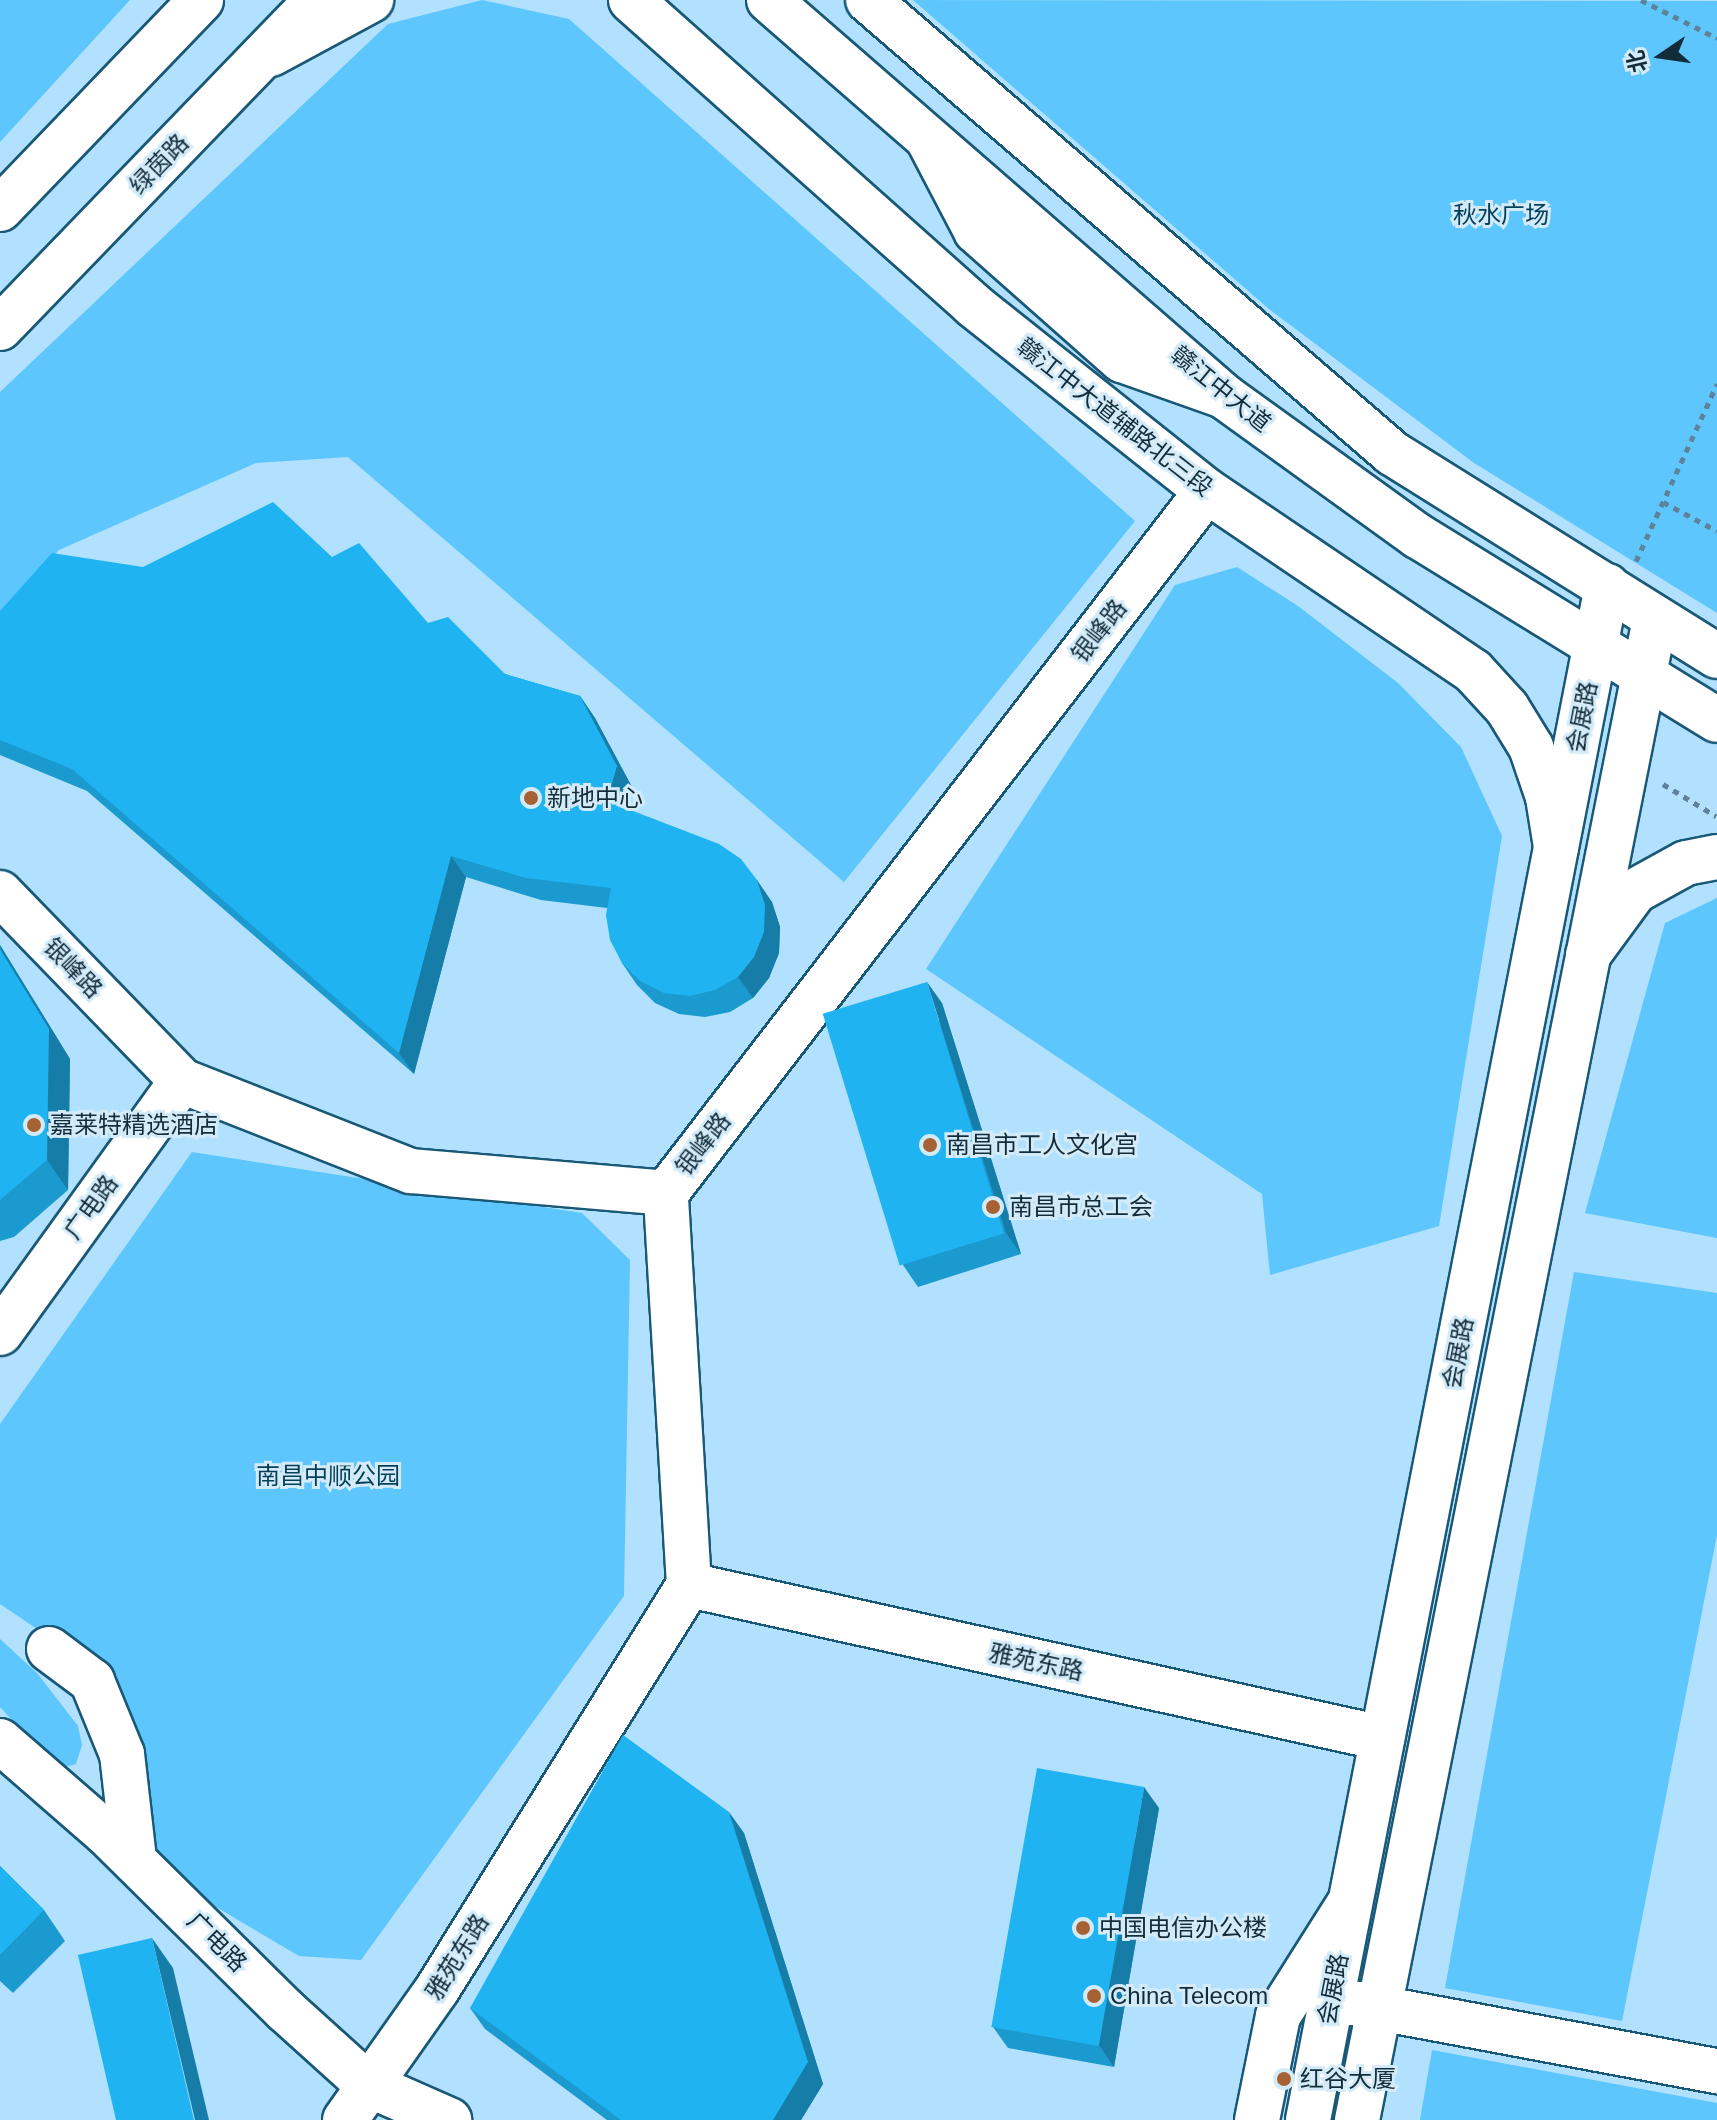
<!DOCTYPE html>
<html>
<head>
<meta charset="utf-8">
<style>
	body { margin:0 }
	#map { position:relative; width:1717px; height:2120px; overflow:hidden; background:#b1e1fe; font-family:Arial,"Noto Sans SC",sans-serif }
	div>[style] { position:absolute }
	.green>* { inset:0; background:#5cc6fd }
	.path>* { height:5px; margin-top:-2.5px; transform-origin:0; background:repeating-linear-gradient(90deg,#5e8297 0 6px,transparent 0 12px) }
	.roads { filter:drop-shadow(2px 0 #195877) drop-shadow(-2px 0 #195877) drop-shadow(0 2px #195877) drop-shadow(0 -2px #195877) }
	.minor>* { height:44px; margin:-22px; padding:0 22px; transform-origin:22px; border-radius:22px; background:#fff }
	.major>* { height:44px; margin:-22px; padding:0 22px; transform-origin:22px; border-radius:22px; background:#fff }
	.wall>* { inset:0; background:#1b9ad0 }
	.shaded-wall>* { inset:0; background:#167da9 }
	.building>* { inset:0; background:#1fb3f2; transform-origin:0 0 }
	.dots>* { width:22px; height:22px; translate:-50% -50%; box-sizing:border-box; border:4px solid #d3ebf9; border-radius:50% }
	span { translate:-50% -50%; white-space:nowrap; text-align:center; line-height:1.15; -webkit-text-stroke:6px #d3ebf9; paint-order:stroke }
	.street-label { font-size:24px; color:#132c39 }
	.park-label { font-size:24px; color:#043f58 }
	.poi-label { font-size:24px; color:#132c39 }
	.left { translate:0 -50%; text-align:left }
	.north { position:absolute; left:1621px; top:16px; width:80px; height:80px; -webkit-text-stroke:6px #d3ebf9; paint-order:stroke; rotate:257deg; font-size:22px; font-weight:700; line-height:32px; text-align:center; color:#132c39 }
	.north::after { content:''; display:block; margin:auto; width:28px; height:36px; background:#132c39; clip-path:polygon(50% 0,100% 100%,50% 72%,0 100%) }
</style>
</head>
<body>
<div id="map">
	<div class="green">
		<i style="clip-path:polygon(0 0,130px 0,0 142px)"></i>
		<i style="clip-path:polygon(482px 0,569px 19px,1135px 521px,844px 882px,348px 457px,256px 463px,59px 550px,0 612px,0 392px,388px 24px)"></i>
		<i style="clip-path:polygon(913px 0,1717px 1px,1717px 613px,1474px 463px,1269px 309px)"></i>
		<i style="clip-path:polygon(1237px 567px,1298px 606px,1398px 683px,1461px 747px,1502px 836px,1439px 1226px,1270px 1275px,1262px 1194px,926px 969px,1175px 585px)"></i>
		<i style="clip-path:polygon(1717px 898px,1717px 1238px,1585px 1213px,1665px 923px)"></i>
		<i style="clip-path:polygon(192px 1152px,582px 1213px,630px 1260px,624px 1596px,361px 1960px,299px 1956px,145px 1865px,101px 1672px,0 1604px,0 1424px)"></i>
		<i style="clip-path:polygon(1574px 1272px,1717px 1293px,1717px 1535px,1622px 2021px,1445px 1988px)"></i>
		<i style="clip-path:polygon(0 1639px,37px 1673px,78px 1726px,82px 1745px,76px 1764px,57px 1769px,0 1707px)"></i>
		<i style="clip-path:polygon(1432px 2050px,1717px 2103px,1717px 2120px,1420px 2120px)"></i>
	</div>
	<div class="path">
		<i style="left:1641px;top:0;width:85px;rotate:26.6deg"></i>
		<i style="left:1663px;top:502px;width:61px;rotate:28.2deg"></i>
		<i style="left:1636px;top:561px;width:195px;rotate:-65.4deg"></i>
		<i style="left:1663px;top:784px;width:62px;rotate:31.1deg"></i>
	</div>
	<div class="roads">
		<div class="minor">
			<i style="left:631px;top:0;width:458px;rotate:41.7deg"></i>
			<i style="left:973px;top:305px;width:299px;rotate:38.5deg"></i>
			<i style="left:1207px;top:491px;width:321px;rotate:34.1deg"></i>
			<i style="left:1473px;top:671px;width:50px;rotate:47.4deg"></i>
			<i style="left:1507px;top:708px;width:46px;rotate:58.4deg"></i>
			<i style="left:1531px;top:747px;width:53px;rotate:71.2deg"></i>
			<i style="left:1548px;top:797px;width:51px;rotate:80.9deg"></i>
			<i style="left:271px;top:54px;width:114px;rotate:-28.4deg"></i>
			<i style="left:928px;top:139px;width:104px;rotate:62.4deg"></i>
			<i style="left:976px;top:231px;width:195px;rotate:41.5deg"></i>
			<i style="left:1122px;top:360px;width:105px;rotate:19.5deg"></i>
			<i style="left:0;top:893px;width:262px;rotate:45.9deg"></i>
			<i style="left:182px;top:1081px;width:246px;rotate:21.5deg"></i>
			<i style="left:411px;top:1171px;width:256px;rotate:4.9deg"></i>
			<i style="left:666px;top:1193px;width:886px;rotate:-52.38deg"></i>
			<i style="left:1588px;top:955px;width:79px;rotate:-53.7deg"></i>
			<i style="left:1635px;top:891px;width:58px;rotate:-28.8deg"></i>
			<i style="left:1686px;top:863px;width:32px;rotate:-11deg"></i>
			<i style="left:0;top:1333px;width:311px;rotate:-54.2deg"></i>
			<i style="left:689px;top:1585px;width:710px;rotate:12.45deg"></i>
			<i style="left:49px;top:1649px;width:54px;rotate:36.7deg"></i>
			<i style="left:92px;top:1681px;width:79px;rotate:67.7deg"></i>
			<i style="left:122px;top:1754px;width:107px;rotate:83.5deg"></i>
			<i style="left:0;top:1741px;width:140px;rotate:41deg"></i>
			<i style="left:106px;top:1833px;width:252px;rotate:44.7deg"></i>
			<i style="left:285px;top:2010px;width:110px;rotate:42.1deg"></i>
			<i style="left:367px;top:2084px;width:90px;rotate:23.7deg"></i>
			<i style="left:1331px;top:1999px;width:393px;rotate:10.6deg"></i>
			<i style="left:345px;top:2120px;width:161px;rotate:-54.8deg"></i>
			<i style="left:438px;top:1988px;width:475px;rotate:-58.1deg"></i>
			<i style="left:689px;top:1585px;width:393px;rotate:-93.4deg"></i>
			<i style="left:1257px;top:2120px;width:106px;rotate:-78.6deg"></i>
			<i style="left:1278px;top:2016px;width:135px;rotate:-57.7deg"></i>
		</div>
		<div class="major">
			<i style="left:769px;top:0;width:605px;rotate:41.04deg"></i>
			<i style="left:1225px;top:397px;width:238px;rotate:35.8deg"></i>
			<i style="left:1418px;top:536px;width:351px;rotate:31.6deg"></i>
			<i style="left:868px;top:0;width:693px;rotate:40.84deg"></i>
			<i style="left:1392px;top:453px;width:383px;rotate:32deg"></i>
			<i style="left:0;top:209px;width:290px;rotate:-46.1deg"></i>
			<i style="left:0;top:328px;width:456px;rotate:-46deg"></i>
			<i style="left:1308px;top:2120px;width:1563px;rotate:-78.97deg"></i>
			<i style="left:1357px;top:2120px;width:1530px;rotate:-78.77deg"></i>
		</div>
	</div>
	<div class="wall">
		<i style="clip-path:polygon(332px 557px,428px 623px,505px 674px,580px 696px,595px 718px,632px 787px,626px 808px,772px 902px,780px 927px,779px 953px,769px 978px,753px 998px,730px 1012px,705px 1017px,679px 1014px,655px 1003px,637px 985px,622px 963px,607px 908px,541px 900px,466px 877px,414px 1074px,87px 791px,0 755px,0 611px,143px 567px)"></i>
		<i style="clip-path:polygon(0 945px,70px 1059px,68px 1190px,14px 1237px,0 1241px)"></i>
		<i style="clip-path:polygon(942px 1003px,1021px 1254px,918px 1287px,903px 1265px)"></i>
		<i style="clip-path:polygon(1159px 1808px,1114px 2067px,1008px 2048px,993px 2027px)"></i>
		<i style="clip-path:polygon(744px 1833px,823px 2084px,801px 2120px,607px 2120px,485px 2029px,470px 2008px)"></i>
		<i style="clip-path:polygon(0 1866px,44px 1910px,65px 1941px,13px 1993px,0 1981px)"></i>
	</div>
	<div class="shaded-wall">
		<i style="clip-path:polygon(580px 696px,595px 718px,632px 787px,622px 822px,607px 801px)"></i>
		<i style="clip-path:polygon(451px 856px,466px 877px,414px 1074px,399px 1053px)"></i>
		<i style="clip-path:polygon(757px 880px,772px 902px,780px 927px,779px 953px,769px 978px,753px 998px,738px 977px)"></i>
		<i style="clip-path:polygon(0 945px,70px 1059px,68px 1190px,47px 1160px)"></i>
		<i style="clip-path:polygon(927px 982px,942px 1003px,1021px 1254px,1006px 1233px)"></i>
		<i style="clip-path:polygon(1144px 1787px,1159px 1808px,1114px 2067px,1099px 2045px)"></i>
		<i style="clip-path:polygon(729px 1812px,744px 1833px,823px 2084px,801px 2120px,773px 2120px)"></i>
		<i style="clip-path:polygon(152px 1938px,173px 1968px,209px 2120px,195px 2120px)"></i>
	</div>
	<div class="building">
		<i style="clip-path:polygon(273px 502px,332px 557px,359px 543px,428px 623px,448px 617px,505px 674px,580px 696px,617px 766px,607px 801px,719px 844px,741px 859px,757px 880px,765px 905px,764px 932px,754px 957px,738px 977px,715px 990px,690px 996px,664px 993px,640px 981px,622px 963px,610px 940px,606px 915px,611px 888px,526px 878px,451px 856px,399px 1053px,72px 769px,0 740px,0 611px,52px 553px,143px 567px)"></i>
		<i style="clip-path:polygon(0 949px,49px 1029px,47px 1160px,0 1200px)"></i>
		<i style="left:927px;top:982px;width:263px;height:109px;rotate:73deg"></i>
		<i style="clip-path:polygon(623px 1735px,729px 1812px,808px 2062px,773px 2120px,621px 2120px,470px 2008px)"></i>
		<i style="left:1037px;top:1768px;width:109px;height:263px;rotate:10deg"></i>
		<i style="clip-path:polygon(0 1866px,44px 1910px,0 1955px)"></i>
		<i style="left:152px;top:1938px;width:187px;height:76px;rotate:77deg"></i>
	</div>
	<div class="dots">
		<i style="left:531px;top:798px;background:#a66232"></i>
		<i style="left:34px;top:1125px;background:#a66232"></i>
		<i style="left:930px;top:1145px;background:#a66232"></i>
		<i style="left:993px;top:1207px;background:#a66232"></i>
		<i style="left:1083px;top:1928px;background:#a66232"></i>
		<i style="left:1094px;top:1996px;background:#a66232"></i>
		<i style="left:1284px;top:2079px;background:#a66232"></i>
	</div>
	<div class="street-label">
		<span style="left:159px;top:164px;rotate:-46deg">绿茵路</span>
		<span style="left:1221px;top:389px;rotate:39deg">赣江中大道</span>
		<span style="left:1115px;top:417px;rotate:38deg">赣江中大道辅路北三段</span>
		<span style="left:1099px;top:631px;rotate:-52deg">银峰路</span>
		<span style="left:1582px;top:717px;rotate:-79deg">会展路</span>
		<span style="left:73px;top:968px;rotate:46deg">银峰路</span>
		<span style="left:703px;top:1144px;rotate:-52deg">银峰路</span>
		<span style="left:91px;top:1207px;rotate:-54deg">广电路</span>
		<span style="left:1458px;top:1353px;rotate:-79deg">会展路</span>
		<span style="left:1036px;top:1662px;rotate:12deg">雅苑东路</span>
		<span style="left:217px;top:1942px;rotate:45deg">广电路</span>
		<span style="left:457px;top:1957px;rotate:-58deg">雅苑东路</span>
		<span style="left:1333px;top:1989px;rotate:-79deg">会展路</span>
	</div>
	<div class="park-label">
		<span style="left:1501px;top:215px">秋水广场</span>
		<span style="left:328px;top:1476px">南昌中顺公园</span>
	</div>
	<div class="poi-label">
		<span class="left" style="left:547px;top:798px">新地中心</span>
		<span class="left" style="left:50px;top:1125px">嘉莱特精选酒店</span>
		<span class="left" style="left:946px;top:1145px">南昌市工人文化宫</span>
		<span class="left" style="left:1009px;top:1207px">南昌市总工会</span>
		<span class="left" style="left:1099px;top:1928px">中国电信办公楼</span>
		<span class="left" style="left:1110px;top:1996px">China Telecom</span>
		<span class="left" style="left:1300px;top:2079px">红谷大厦</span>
	</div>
	<div class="north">北</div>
</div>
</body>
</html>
